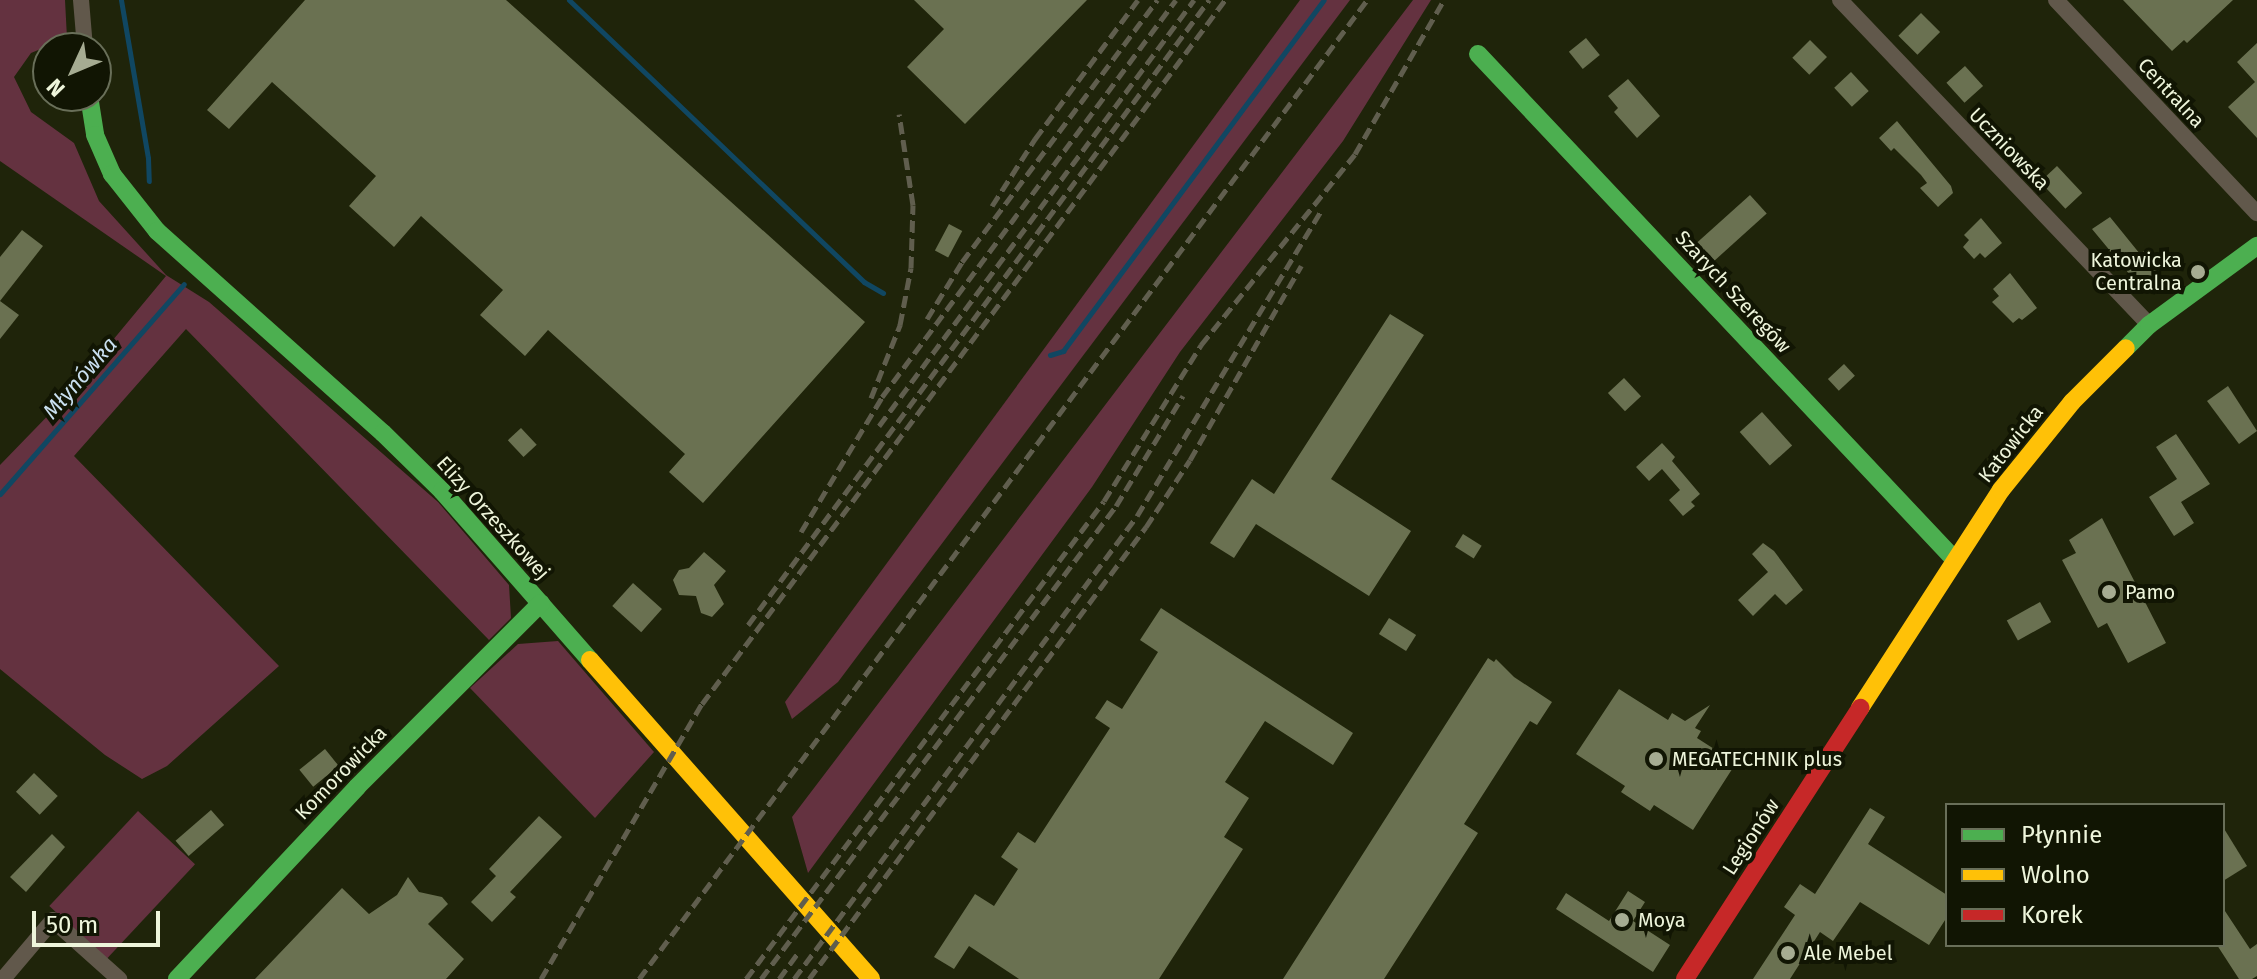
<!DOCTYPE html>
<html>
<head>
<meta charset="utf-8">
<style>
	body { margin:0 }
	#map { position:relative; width:2257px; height:979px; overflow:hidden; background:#1f240a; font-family:"Fira Sans",sans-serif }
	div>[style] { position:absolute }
	.green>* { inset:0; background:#643240; transform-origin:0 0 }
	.stream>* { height:5px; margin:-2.5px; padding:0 2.5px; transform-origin:2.5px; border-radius:2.5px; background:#104762 }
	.building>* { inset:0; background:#6a7151; transform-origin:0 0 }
	.street>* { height:16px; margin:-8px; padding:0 8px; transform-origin:8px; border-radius:8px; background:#61584b }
	.fast>* { height:18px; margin:-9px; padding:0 9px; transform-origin:9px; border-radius:9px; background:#4caf50 }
	.slow>* { height:18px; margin:-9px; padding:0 9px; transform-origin:9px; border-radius:9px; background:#ffc107 }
	.jam>* { height:18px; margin:-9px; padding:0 9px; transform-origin:9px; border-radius:9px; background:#c62828 }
	.rail>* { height:5px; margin-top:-2.5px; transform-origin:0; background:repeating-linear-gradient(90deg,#605e4e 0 12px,transparent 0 18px) }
	.dots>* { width:22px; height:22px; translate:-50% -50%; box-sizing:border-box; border:4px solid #111503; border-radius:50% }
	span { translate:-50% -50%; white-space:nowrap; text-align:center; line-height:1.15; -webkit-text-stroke:8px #111503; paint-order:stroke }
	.street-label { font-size:20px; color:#eef5db }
	.poi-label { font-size:20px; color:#eef5db }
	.right { translate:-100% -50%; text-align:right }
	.left { translate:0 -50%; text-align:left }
	.water-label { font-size:22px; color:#c9dfef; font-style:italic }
	.legend { position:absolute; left:1945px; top:803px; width:280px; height:144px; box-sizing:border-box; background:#111503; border:2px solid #696f59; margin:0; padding:10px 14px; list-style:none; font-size:24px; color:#eef5db }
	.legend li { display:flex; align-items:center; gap:16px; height:40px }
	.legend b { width:40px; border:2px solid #696f59 }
	.north { position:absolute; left:32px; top:32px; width:80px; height:80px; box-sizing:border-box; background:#111503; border:2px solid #696f59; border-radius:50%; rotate:226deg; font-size:22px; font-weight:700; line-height:32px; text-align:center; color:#eef5db }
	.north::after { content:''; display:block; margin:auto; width:28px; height:36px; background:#a6ac92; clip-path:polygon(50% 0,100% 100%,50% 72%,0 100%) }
	.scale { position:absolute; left:32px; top:911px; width:128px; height:36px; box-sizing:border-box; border:4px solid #eef5db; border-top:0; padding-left:10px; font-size:24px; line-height:28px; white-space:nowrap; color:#eef5db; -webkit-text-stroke:6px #111503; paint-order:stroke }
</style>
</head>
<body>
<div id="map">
	<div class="green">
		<i style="clip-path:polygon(0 0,65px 0,67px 38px,31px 53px,14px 77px,31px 112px,74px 143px,99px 201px,166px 275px,209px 302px,438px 502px,509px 585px,511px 618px,489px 640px,186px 329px,74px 456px,279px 666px,167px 766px,142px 779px,105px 755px,0 669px,0 465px,64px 399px,166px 276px,0 161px)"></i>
		<i style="clip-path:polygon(1300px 0,1350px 0,838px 682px,792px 719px,785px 702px)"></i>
		<i style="clip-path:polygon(1413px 0,1431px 0,1343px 141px,1180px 352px,1092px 487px,808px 873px,792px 817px)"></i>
		<i style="clip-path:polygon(558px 641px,654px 752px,595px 818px,470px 688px,518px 644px)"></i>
		<i style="left:138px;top:811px;width:78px;height:130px;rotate:43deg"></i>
	</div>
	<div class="stream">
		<i style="left:121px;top:0;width:160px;rotate:80.3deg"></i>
		<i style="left:148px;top:158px;width:23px;rotate:88deg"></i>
		<i style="left:569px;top:0;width:408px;rotate:43.7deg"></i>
		<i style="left:864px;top:282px;width:22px;rotate:30deg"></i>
		<i style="left:1050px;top:355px;width:14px;rotate:-17deg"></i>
		<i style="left:1063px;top:351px;width:437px;rotate:-53.4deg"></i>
		<i style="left:0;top:494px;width:279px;rotate:-48.8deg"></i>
	</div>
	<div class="building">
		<i style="clip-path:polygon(305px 0,506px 0,865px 322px,703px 503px,669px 472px,685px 454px,548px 330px,525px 356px,480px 315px,503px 290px,421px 216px,394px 247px,349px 206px,376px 176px,272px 82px,229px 129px,207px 110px)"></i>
		<i style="clip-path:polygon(914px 0,1087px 0,965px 124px,907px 67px,944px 29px)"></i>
		<i style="clip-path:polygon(2123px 0,2233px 0,2187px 43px,2184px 40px,2172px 51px)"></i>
		<i style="left:1921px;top:13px;width:27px;height:32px;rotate:45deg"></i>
		<i style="left:1586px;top:38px;width:22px;height:22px;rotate:51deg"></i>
		<i style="left:1810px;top:40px;width:24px;height:25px;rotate:45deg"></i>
		<i style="clip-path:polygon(2257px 43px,2257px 138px,2228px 107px,2255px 82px,2237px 62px)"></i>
		<i style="left:1965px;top:66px;width:27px;height:25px;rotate:48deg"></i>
		<i style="left:1851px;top:72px;width:26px;height:23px;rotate:47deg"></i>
		<i style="clip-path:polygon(1628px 79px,1660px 116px,1637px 138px,1614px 112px,1618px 108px,1608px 96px)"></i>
		<i style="clip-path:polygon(1897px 121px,1951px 186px,1953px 193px,1938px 207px,1920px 188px,1927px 183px,1921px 175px,1894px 148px,1891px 151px,1879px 138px)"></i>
		<i style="left:2057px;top:166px;width:37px;height:23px;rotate:47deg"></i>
		<i style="left:1750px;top:195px;width:25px;height:76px;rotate:48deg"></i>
		<i style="clip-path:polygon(2110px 217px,2140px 254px,2144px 251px,2160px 271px,2140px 287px,2092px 229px)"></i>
		<i style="clip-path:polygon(1981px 218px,2002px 243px,1985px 258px,1980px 253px,1974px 259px,1963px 247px,1969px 240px,1964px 235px)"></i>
		<i style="left:949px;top:224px;width:15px;height:30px;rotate:28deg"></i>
		<i style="clip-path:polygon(22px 230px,43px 246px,0 301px,0 257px)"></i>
		<i style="clip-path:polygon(2010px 273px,2037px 308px,2022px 320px,2019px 318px,2013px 323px,1992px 302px,1999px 296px,1993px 289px)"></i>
		<i style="clip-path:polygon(0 301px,19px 315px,0 339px)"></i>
		<i style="clip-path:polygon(1390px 314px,1424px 335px,1331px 479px,1411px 531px,1369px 596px,1256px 524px,1234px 558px,1210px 543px,1252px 479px,1274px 494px)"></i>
		<i style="left:1844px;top:364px;width:16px;height:22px;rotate:47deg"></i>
		<i style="left:1624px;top:378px;width:25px;height:22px;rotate:47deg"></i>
		<i style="clip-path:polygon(2228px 386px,2257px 431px,2239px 444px,2207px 401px)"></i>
		<i style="left:1762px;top:412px;width:45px;height:30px;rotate:48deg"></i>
		<i style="left:521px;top:428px;width:23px;height:18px;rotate:47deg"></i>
		<i style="clip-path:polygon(2176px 434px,2210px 484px,2181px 502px,2194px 523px,2174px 536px,2149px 497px,2177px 479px,2156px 447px)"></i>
		<i style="clip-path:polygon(1662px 443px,1675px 457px,1672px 461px,1700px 494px,1691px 502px,1695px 506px,1683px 516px,1669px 500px,1680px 490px,1662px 469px,1649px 481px,1636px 467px)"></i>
		<i style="clip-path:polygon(2102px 518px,2166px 643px,2128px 663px,2107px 623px,2098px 628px,2062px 560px,2076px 553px,2069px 540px)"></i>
		<i style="left:1463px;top:534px;width:22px;height:15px;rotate:32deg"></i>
		<i style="clip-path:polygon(1763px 543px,1774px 551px,1803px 590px,1786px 605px,1775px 594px,1753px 616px,1738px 600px,1768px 572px,1752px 554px)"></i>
		<i style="clip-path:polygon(704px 552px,726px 571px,714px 585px,724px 604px,712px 617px,701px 613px,696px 596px,679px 595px,673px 580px,679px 570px,689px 568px)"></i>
		<i style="left:633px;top:583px;width:39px;height:31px;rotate:42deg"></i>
		<i style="left:2040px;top:602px;width:23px;height:38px;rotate:61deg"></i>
		<i style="clip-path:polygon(1161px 608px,1353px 733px,1333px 765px,1265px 721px,1225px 782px,1249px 798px,1224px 837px,1243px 849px,1159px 979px,1019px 979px,969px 946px,954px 969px,934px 957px,975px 894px,994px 906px,1018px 869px,1001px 857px,1018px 832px,1035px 843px,1110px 728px,1095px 718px,1107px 700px,1122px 709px,1153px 660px,1158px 652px,1140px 640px)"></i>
		<i style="left:1389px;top:618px;width:32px;height:19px;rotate:32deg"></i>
		<i style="clip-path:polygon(1488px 658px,1494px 662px,1496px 659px,1514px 677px,1552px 702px,1537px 725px,1530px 721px,1464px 824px,1478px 833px,1384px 979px,1283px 979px)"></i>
		<i style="clip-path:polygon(1619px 689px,1668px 720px,1672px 713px,1685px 721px,1710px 705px,1695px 728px,1701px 731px,1697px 738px,1736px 763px,1693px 830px,1654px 805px,1650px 811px,1621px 792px,1625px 786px,1576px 754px)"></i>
		<i style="left:325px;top:749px;width:22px;height:33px;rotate:51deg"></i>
		<i style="left:34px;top:773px;width:33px;height:26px;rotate:44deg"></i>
		<i style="clip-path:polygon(1870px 808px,1885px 817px,1868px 844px,1947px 895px,1947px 917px,1929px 945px,1860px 902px,1833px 941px,1820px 932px,1790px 979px,1753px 979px,1795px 915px,1784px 907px,1800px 884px,1815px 894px)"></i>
		<i style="left:211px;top:810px;width:20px;height:47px;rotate:49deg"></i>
		<i style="clip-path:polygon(539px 816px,562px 837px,510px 892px,516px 897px,492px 922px,471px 902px,496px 876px,489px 869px)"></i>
		<i style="clip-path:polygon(2223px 827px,2247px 866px,2223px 881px)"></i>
		<i style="clip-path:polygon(52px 834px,65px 847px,26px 892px,10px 877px)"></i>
		<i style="clip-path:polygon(408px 877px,419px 892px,442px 897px,448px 904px,428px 924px,464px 959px,446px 979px,255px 979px,342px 888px,369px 914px,397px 895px)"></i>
		<i style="clip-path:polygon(1628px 891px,1645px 902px,1633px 921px,1670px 945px,1653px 972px,1556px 909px,1566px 893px,1609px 921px)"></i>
		<i style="clip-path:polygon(2223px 908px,2250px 949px,2257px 944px,2257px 976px,2252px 979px,2239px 979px,2217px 945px,2223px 945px)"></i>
	</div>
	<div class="street">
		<i style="left:81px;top:0;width:48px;rotate:85.2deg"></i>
		<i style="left:1840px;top:0;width:448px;rotate:46.4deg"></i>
		<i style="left:2056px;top:0;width:293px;rotate:46.7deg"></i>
		<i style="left:3px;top:979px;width:77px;rotate:-49.7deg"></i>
		<i style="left:53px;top:920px;width:89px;rotate:41.8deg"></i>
	</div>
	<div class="fast">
		<i style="left:1478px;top:54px;width:695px;rotate:46.69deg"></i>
		<i style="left:89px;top:96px;width:39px;rotate:81deg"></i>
		<i style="left:95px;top:135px;width:43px;rotate:66.4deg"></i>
		<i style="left:112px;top:174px;width:73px;rotate:51.7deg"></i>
		<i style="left:157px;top:231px;width:303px;rotate:41.8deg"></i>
		<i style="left:383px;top:433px;width:83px;rotate:44.5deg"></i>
		<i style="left:442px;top:491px;width:225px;rotate:48.8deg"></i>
		<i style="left:2126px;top:348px;width:33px;rotate:-45deg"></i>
		<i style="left:2149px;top:325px;width:134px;rotate:-36.2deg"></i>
		<i style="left:177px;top:979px;width:263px;rotate:-46.8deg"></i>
		<i style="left:357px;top:787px;width:260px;rotate:-45deg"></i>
	</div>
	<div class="slow">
		<i style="left:590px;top:660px;width:425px;rotate:48.6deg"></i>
		<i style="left:1860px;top:708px;width:260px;rotate:-57.1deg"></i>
		<i style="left:2001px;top:490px;width:113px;rotate:-51.1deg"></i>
		<i style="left:2072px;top:402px;width:76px;rotate:-45deg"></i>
	</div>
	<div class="jam">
		<i style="left:1685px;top:979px;width:323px;rotate:-57.1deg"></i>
	</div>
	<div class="rail">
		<i style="left:992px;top:206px;width:80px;rotate:-57.3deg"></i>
		<i style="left:1035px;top:139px;width:173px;rotate:-53.5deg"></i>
		<i style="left:927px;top:319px;width:67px;rotate:-58.4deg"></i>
		<i style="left:962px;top:262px;width:327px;rotate:-53.3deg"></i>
		<i style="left:871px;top:398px;width:79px;rotate:-68.3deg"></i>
		<i style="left:900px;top:325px;width:58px;rotate:-79.1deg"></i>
		<i style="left:911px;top:268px;width:63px;rotate:-88.2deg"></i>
		<i style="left:913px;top:205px;width:92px;rotate:-98.7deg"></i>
		<i style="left:879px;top:426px;width:530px;rotate:-53.52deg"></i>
		<i style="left:801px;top:532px;width:157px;rotate:-59deg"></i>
		<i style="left:882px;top:397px;width:494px;rotate:-53.5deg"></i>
		<i style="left:748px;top:625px;width:777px;rotate:-53.59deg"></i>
		<i style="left:541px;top:979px;width:319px;rotate:-59.7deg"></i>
		<i style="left:702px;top:704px;width:877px;rotate:-53.39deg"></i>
		<i style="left:639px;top:979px;width:1220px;rotate:-53.36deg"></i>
		<i style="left:746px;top:979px;width:597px;rotate:-53.17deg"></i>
		<i style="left:1104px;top:501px;width:184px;rotate:-58.1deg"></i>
		<i style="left:1201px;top:345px;width:245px;rotate:-51.1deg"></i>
		<i style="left:1355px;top:154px;width:178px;rotate:-60deg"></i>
		<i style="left:761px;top:979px;width:591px;rotate:-53.11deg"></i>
		<i style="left:1116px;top:506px;width:129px;rotate:-58.7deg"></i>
		<i style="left:779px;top:979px;width:32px;rotate:-54deg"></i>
		<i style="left:794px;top:979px;width:576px;rotate:-53.47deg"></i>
		<i style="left:1137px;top:516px;width:358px;rotate:-58.9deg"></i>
		<i style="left:809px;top:979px;width:564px;rotate:-53.29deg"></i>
		<i style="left:1146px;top:527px;width:80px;rotate:-56.7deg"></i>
		<i style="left:1190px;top:460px;width:224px;rotate:-60.2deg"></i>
	</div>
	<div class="dots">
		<i style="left:2198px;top:272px;background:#a6ac92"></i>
		<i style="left:2109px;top:592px;background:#a6ac92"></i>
		<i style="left:1656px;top:759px;background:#a6ac92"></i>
		<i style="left:1622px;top:920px;background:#a6ac92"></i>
		<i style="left:1788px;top:953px;background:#a6ac92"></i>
	</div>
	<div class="street-label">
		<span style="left:2171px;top:93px;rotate:47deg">Centralna</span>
		<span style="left:2009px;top:149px;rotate:46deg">Uczniowska</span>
		<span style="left:1733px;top:292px;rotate:47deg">Szarych Szeregów</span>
		<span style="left:2011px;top:444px;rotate:-52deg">Katowicka</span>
		<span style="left:493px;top:518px;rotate:48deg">Elizy Orzeszkowej</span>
		<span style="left:341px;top:773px;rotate:-46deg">Komorowicka</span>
		<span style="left:1751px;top:837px;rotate:-57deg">Legionów</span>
	</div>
	<div class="poi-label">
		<span class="right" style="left:2182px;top:272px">Katowicka<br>Centralna</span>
		<span class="left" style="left:2125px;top:592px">Pamo</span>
		<span class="left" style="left:1672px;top:759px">MEGATECHNIK plus</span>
		<span class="left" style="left:1638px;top:920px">Moya</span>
		<span class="left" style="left:1804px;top:953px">Ale Mebel</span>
	</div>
	<div class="water-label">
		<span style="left:80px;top:378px;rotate:-49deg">Młynówka</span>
	</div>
	<ul class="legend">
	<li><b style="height:10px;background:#4caf50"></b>Płynnie</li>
	<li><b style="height:10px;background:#ffc107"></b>Wolno</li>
	<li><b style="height:10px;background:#c62828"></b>Korek</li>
	</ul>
	<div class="north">N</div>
	<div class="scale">50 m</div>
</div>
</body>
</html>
